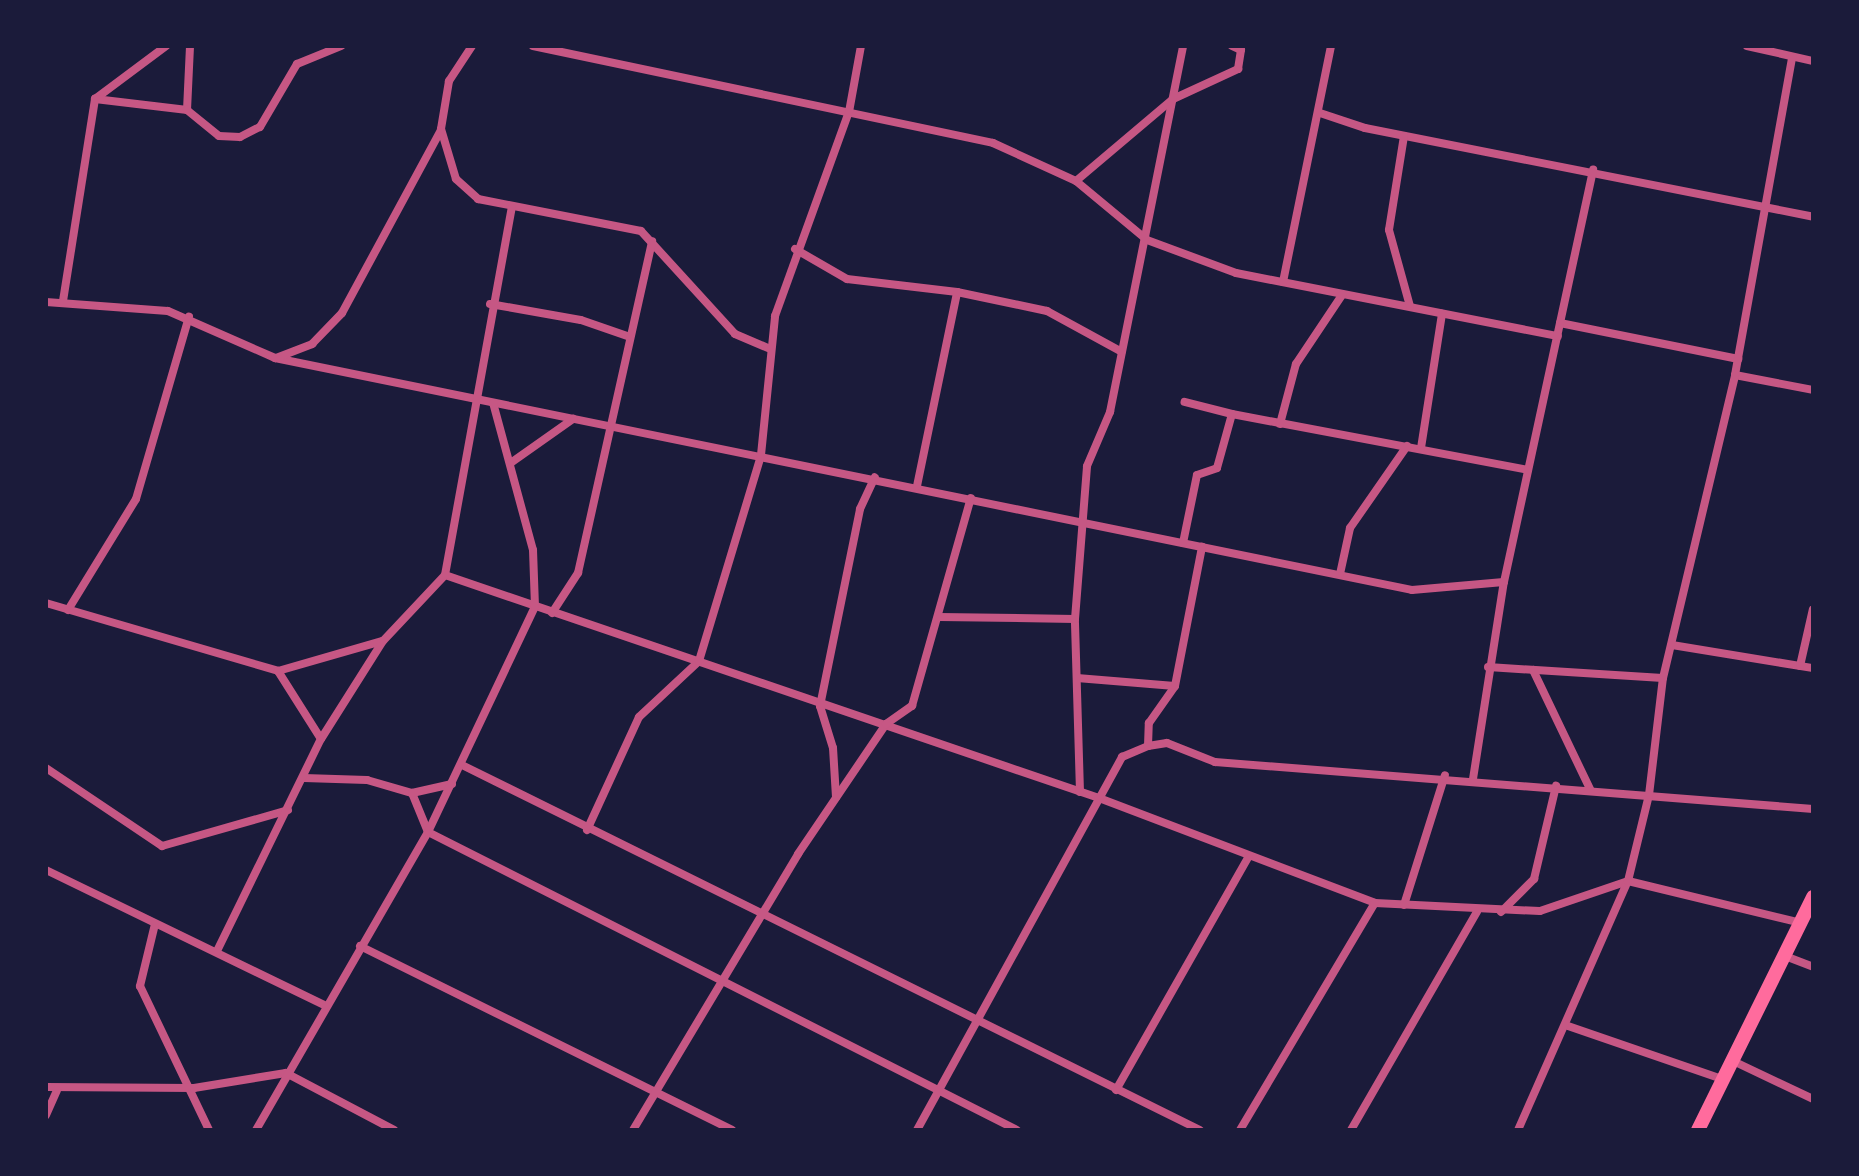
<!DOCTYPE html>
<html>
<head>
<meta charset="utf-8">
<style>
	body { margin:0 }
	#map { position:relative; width:1859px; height:1176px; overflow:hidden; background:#1b1b3a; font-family:Karla,sans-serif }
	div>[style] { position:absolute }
	.minor>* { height:8px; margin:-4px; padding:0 4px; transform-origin:4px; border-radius:4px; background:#c65784 }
	.primary>* { height:14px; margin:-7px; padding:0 7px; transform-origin:7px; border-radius:7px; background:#ff6b9d }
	span { translate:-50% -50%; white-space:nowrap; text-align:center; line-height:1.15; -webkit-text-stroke:6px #1b1b3a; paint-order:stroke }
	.frame { position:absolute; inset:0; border:48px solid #1b1b3a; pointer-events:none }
</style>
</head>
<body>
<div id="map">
	<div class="minor">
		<i style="left:472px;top:46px;width:42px;rotate:123.3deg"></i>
		<i style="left:449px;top:81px;width:49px;rotate:99.5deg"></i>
		<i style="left:441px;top:129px;width:52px;rotate:73.3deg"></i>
		<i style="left:456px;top:179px;width:30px;rotate:42deg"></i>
		<i style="left:478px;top:199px;width:166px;rotate:11.1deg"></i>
		<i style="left:641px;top:231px;width:139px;rotate:47.6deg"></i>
		<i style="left:735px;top:334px;width:38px;rotate:23deg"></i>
		<i style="left:533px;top:46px;width:470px;rotate:11.9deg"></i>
		<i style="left:993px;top:143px;width:91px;rotate:24.6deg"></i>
		<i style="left:1076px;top:181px;width:92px;rotate:39.7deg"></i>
		<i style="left:1147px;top:240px;width:95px;rotate:20.3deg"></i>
		<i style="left:1236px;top:273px;width:328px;rotate:11.1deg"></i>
		<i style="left:1747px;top:46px;width:68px;rotate:12.8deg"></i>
		<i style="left:95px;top:99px;width:89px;rotate:-36.7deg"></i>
		<i style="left:187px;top:110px;width:64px;rotate:-87.3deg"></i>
		<i style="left:1320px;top:113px;width:47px;rotate:18.4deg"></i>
		<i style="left:1365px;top:128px;width:457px;rotate:11.2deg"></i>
		<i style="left:1404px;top:136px;width:95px;rotate:99.1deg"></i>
		<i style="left:1389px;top:230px;width:79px;rotate:74.6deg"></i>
		<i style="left:1076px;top:181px;width:127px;rotate:-40.2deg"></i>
		<i style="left:1173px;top:99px;width:72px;rotate:-24.8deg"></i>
		<i style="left:1238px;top:69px;width:19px;rotate:-81deg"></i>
		<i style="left:1241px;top:50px;width:10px;rotate:-156deg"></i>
		<i style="left:795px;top:249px;width:60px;rotate:30deg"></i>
		<i style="left:847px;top:279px;width:111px;rotate:6.7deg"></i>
		<i style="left:1283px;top:282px;width:241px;rotate:-78.5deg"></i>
		<i style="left:63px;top:301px;width:205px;rotate:-81deg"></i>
		<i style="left:95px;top:99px;width:93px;rotate:6.8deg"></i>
		<i style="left:187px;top:110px;width:41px;rotate:39.1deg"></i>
		<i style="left:219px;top:136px;width:21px;rotate:3deg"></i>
		<i style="left:240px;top:137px;width:22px;rotate:-27deg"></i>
		<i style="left:260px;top:127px;width:73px;rotate:-59.6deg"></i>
		<i style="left:297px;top:64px;width:48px;rotate:-22.2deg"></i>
		<i style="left:46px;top:302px;width:122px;rotate:4.2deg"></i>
		<i style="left:168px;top:311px;width:117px;rotate:23.7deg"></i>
		<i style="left:275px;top:358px;width:1160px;rotate:11.53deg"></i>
		<i style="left:1412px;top:590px;width:92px;rotate:-5deg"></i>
		<i style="left:490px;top:304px;width:92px;rotate:10deg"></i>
		<i style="left:581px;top:320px;width:52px;rotate:19.1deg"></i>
		<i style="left:1560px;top:323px;width:182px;rotate:11.4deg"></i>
		<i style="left:276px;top:358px;width:39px;rotate:-21deg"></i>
		<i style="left:312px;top:344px;width:43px;rotate:-45.9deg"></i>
		<i style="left:342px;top:313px;width:208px;rotate:-61.6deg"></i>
		<i style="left:1735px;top:375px;width:79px;rotate:10.9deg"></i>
		<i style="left:1232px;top:414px;width:301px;rotate:10.7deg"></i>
		<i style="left:1280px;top:424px;width:62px;rotate:-75.1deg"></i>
		<i style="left:1296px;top:364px;width:83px;rotate:-56.3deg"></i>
		<i style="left:1421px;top:448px;width:136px;rotate:-81.1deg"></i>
		<i style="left:512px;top:462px;width:75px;rotate:-35.2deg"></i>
		<i style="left:917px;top:486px;width:198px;rotate:-78.3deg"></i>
		<i style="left:957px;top:292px;width:92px;rotate:11.9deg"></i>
		<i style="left:1047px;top:311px;width:85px;rotate:28.7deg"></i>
		<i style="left:1183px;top:543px;width:69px;rotate:-78.4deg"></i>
		<i style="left:1197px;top:475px;width:21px;rotate:-19deg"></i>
		<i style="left:1217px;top:468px;width:56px;rotate:-74.5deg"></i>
		<i style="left:1232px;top:414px;width:49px;rotate:-165.7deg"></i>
		<i style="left:1340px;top:574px;width:47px;rotate:-77.7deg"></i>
		<i style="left:1350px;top:528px;width:100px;rotate:-55.2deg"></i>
		<i style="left:445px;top:575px;width:691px;rotate:18.83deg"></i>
		<i style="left:1099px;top:798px;width:295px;rotate:20.8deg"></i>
		<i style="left:1375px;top:903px;width:165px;rotate:2.8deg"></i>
		<i style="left:1540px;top:911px;width:93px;rotate:-18.8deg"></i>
		<i style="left:1628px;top:881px;width:178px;rotate:13.6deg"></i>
		<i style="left:46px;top:603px;width:242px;rotate:16.3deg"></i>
		<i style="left:278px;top:671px;width:108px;rotate:-16.1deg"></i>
		<i style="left:68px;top:610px;width:130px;rotate:-58.5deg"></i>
		<i style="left:136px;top:499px;width:190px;rotate:-73.8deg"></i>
		<i style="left:552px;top:613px;width:48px;rotate:-57deg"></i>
		<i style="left:578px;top:573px;width:340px;rotate:-77.4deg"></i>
		<i style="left:939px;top:617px;width:136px;rotate:0.8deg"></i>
		<i style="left:1672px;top:645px;width:143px;rotate:9.3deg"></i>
		<i style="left:1800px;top:666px;width:58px;rotate:-77.2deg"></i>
		<i style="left:1488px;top:667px;width:175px;rotate:3.6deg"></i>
		<i style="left:1533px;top:670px;width:132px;rotate:64.4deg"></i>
		<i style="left:278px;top:671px;width:80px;rotate:57.7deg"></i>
		<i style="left:1077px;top:678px;width:98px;rotate:4.7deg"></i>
		<i style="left:1148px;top:746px;width:19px;rotate:-9deg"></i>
		<i style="left:1167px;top:743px;width:52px;rotate:21.6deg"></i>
		<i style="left:1215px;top:762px;width:600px;rotate:4.49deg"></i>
		<i style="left:464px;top:766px;width:821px;rotate:26.32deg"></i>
		<i style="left:46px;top:768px;width:140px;rotate:33.9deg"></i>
		<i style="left:162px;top:846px;width:131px;rotate:-15.9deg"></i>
		<i style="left:304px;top:778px;width:63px;rotate:1.8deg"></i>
		<i style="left:367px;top:780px;width:47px;rotate:16.1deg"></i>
		<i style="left:412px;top:793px;width:42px;rotate:67.7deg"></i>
		<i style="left:428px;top:832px;width:660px;rotate:26.84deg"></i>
		<i style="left:1473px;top:779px;width:199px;rotate:-81.1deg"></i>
		<i style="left:1504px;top:582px;width:422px;rotate:-77.8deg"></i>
		<i style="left:1080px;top:792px;width:173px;rotate:-91.7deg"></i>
		<i style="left:1075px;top:619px;width:153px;rotate:-85.5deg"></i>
		<i style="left:1087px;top:466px;width:59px;rotate:-66.9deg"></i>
		<i style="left:1110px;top:412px;width:373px;rotate:-78.7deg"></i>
		<i style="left:412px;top:793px;width:41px;rotate:-12.7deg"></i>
		<i style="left:836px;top:797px;width:49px;rotate:-93.5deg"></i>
		<i style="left:833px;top:748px;width:44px;rotate:-107.2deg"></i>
		<i style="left:820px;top:706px;width:201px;rotate:-78.5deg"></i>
		<i style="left:860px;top:509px;width:35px;rotate:-65deg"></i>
		<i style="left:587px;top:830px;width:124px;rotate:-65.3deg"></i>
		<i style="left:639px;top:717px;width:82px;rotate:-43deg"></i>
		<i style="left:699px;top:661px;width:215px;rotate:-73.2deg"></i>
		<i style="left:761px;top:455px;width:140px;rotate:-84.2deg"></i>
		<i style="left:775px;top:316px;width:217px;rotate:-70.1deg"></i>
		<i style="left:849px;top:112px;width:67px;rotate:-79.7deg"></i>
		<i style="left:46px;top:870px;width:309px;rotate:25.9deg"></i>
		<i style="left:1404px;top:905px;width:136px;rotate:-72.5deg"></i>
		<i style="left:1501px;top:912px;width:47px;rotate:-45deg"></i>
		<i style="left:1534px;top:879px;width:96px;rotate:-76.7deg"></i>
		<i style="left:155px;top:924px;width:64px;rotate:103.6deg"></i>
		<i style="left:140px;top:986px;width:160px;rotate:64.4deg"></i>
		<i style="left:360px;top:946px;width:415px;rotate:26.3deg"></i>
		<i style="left:217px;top:951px;width:236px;rotate:-63.9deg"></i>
		<i style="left:321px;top:739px;width:116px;rotate:-57.7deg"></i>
		<i style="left:383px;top:641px;width:91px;rotate:-46.8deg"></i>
		<i style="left:445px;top:575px;width:373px;rotate:-79.7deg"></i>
		<i style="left:1785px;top:956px;width:30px;rotate:21deg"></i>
		<i style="left:1568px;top:1026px;width:166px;rotate:19deg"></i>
		<i style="left:1733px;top:1061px;width:89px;rotate:25.4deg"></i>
		<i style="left:46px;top:1087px;width:148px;rotate:0.4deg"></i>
		<i style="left:194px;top:1088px;width:93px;rotate:-9.3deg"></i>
		<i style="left:286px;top:1073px;width:122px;rotate:27.8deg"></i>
		<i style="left:1116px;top:1090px;width:269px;rotate:-60.4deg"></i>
		<i style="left:46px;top:1115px;width:27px;rotate:-66deg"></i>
		<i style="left:256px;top:1130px;width:344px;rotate:-60deg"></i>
		<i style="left:428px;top:832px;width:249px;rotate:-64.6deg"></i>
		<i style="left:535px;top:607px;width:57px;rotate:-92deg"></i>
		<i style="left:533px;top:550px;width:152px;rotate:-105.2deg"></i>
		<i style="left:633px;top:1130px;width:322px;rotate:-59.1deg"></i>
		<i style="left:798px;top:854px;width:157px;rotate:-55.9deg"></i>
		<i style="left:886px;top:724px;width:32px;rotate:-35deg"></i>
		<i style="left:912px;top:706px;width:216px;rotate:-74.2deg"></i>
		<i style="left:917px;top:1130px;width:426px;rotate:-61.2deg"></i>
		<i style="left:1122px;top:757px;width:28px;rotate:-23deg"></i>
		<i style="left:1148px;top:746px;width:23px;rotate:-88deg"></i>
		<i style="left:1149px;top:723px;width:45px;rotate:-54.9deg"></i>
		<i style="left:1175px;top:686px;width:142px;rotate:-79deg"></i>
		<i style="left:1240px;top:1130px;width:264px;rotate:-59.3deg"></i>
		<i style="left:1351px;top:1130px;width:252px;rotate:-60deg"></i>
		<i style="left:1518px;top:1130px;width:272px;rotate:-66.2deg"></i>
		<i style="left:1628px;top:881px;width:89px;rotate:-76.3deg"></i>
		<i style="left:1649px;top:795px;width:118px;rotate:-83.2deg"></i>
		<i style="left:1663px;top:678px;width:311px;rotate:-76.6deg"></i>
		<i style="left:1735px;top:375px;width:323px;rotate:-79.8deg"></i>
	</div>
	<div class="primary">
		<i style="left:1698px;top:1130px;width:260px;rotate:-63.7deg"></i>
	</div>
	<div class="frame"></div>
</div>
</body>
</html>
